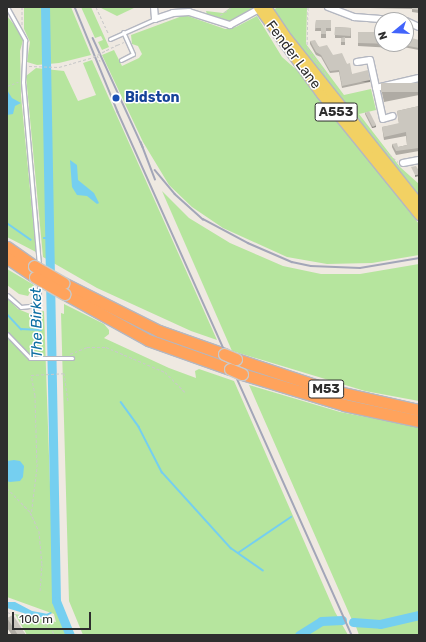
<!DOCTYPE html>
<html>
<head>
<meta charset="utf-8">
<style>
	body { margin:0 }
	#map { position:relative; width:426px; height:642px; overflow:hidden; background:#efe9e1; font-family:Rubik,sans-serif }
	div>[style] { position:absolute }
	.green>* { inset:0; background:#b6e59e }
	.water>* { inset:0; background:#75cff0 }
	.stream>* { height:1.5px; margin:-0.75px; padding:0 0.75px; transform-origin:0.75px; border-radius:0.75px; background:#75cff0 }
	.river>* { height:9px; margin:-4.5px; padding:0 4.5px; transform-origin:4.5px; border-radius:4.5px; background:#75cff0 }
	.path>* { height:1px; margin-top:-0.5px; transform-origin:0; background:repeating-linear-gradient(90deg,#c9c9c9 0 3px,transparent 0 5px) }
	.roads { filter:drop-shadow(1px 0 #b4b7c1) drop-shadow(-1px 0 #b4b7c1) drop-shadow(0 1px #b4b7c1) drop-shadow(0 -1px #b4b7c1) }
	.service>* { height:3px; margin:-1.5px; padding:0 1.5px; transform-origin:1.5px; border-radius:1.5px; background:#fff }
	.minor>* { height:6px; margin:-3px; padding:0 3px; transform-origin:3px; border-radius:3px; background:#fff }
	.primary>* { height:9px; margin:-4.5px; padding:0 4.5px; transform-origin:4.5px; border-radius:4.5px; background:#f2d163 }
	.motorway>* { height:11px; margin:-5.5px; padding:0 5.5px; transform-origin:5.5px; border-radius:5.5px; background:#ffa35c }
	.rail>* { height:1.5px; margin:-0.75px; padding:0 0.75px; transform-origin:0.75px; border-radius:0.75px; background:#a3a6b8 }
	.path-bridge>* { height:1px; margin-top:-0.5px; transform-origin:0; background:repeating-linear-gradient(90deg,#c9c9c9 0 3px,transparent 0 5px) }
	.bridges { filter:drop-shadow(1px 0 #c9c9c9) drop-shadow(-1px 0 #c9c9c9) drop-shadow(0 1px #c9c9c9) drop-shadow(0 -1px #c9c9c9) }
	.motorway-bridge>* { height:11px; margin:-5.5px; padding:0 5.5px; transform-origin:5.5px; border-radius:5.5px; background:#ffa35c }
	.wall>* { inset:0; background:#afaba4 }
	.shaded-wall>* { inset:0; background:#8e8b86; transform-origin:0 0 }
	.building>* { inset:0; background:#cbc7bf; transform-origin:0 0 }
	.dots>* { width:11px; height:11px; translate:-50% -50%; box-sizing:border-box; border:2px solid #fff; border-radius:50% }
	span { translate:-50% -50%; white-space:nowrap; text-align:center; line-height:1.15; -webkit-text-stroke:3px #fff; paint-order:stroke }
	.shield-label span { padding:1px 3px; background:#fff; border:1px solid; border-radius:3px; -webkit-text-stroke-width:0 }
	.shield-label { font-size:13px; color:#2e2e2e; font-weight:700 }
	.street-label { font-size:14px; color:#2e2e2e }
	.transit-label { font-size:14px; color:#164399; font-weight:700 }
	.left { translate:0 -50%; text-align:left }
	.water-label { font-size:15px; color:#0d6fa3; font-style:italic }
	.frame { position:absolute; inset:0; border:8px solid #2e2e2e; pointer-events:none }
	.north { position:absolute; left:374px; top:12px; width:40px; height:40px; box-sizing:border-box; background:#fff; border:1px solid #ababab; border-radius:50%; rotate:252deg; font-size:11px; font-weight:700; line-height:16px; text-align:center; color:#2e2e2e }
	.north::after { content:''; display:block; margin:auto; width:14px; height:18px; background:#4264fb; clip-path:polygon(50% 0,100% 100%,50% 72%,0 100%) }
	.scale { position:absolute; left:12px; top:612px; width:79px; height:18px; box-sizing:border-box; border:2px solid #2e2e2e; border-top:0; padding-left:5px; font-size:12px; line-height:14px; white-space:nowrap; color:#2e2e2e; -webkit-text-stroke:3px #fff; paint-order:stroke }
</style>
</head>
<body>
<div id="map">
	<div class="green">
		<i style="clip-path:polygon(24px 7px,71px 7px,91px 55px,59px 63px,37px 65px,27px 62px,30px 42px,24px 29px)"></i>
		<i style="clip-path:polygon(81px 7px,91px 7px,109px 47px,102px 50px,98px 42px,103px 40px,101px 36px,95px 38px)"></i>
		<i style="clip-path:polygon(99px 7px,136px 7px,117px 16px)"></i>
		<i style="clip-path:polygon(231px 7px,253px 7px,253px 10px,233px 22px,223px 23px,208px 18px,206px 11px,223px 13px)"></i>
		<i style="clip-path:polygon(277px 7px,307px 7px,306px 44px,344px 95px,371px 89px,376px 110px,359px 114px,400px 167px,419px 184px,419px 199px,293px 39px,274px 10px)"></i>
		<i style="clip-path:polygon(185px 15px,225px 29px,236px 27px,257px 16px,282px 57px,299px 72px,419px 224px,419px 255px,372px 263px,327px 264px,287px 257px,223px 228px,192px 207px,169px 185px,143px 142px,102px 55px,114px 50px,122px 66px,139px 58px,142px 54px,138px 46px,132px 44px,131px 35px)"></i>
		<i style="clip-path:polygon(7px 16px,24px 37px,20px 51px,21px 96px,36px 252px,7px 237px)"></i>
		<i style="clip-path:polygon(92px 60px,217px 340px,191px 331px,97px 288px,43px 257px,26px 76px,36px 68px,64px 71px,78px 101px,96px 95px,83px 63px)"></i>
		<i style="clip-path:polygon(162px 191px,189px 218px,230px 243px,283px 266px,321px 274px,360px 274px,419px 264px,419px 401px,365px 391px,232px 351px)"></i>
		<i style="clip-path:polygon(7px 269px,34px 285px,28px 296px,19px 294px,7px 285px)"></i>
		<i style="clip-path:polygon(7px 298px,18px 309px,30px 314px,44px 311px,54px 601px,68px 635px,27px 635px,15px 614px,56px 622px,54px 614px,7px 597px)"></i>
		<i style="clip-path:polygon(64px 304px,104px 324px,109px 330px,109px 334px,104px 338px,169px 368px,196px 378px,195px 371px,199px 369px,234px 381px,335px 612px,348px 635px,83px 635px,69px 601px,61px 313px,64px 314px)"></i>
		<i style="clip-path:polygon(249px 385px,340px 412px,419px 427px,419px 613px,380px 623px,352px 620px)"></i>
		<i style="clip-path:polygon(419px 617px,419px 635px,359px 635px,355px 624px,385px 626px)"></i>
	</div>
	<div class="water">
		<i style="clip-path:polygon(7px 90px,12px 98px,21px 103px,15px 106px,13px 114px,7px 115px)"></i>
		<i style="clip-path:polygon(70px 160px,77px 165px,78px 180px,94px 193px,99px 203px,97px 204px,87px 196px,77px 195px,72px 187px)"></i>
		<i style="clip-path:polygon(14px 460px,20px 461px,24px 466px,23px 477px,20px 481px,10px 482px,7px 481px,7px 461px)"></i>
		<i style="clip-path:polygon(7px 602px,15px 602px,32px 611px,48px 614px,46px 618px,33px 616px,7px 608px)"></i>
	</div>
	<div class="stream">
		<i style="left:7px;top:223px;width:29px;rotate:35deg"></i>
		<i style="left:44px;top:238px;width:4px"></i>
		<i style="left:7px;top:314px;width:21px;rotate:47deg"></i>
		<i style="left:21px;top:329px;width:20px;rotate:3deg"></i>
		<i style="left:48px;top:326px;width:4px;rotate:-14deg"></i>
		<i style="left:121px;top:402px;width:31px;rotate:54deg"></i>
		<i style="left:139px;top:427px;width:51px;rotate:62.9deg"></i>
		<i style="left:162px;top:472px;width:103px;rotate:47.8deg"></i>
		<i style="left:231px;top:548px;width:39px;rotate:35deg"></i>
		<i style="left:238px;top:553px;width:64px;rotate:-34.2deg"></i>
		<i style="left:47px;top:615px;width:4px;rotate:-27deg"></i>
	</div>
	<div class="river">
		<i style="left:45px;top:7px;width:594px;rotate:88.94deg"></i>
		<i style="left:56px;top:601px;width:37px;rotate:68deg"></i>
		<i style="left:353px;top:622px;width:27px;rotate:4deg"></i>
		<i style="left:380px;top:624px;width:40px;rotate:-13deg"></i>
		<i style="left:299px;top:635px;width:26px;rotate:-32deg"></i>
		<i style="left:321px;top:621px;width:21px;rotate:-3deg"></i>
	</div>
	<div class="path">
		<i style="left:22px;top:7px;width:19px;rotate:90deg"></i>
		<i style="left:96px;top:7px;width:29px;rotate:65deg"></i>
		<i style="left:308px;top:7px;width:40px;rotate:91.4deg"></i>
		<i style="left:307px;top:47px;width:35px;rotate:55deg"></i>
		<i style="left:220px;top:15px;width:15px;rotate:-32deg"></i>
		<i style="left:117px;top:45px;width:8px;rotate:-23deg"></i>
		<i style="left:97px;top:55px;width:7px;rotate:63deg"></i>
		<i style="left:29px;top:66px;width:30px;rotate:2deg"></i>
		<i style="left:59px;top:67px;width:35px;rotate:-16deg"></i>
		<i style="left:7px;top:86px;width:12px;rotate:-20deg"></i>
		<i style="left:386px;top:151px;width:16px;rotate:43deg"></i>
		<i style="left:70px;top:354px;width:18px;rotate:-22deg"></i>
		<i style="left:87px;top:347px;width:19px"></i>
		<i style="left:106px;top:347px;width:64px;rotate:23deg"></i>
		<i style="left:165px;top:372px;width:28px;rotate:45deg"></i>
		<i style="left:7px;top:488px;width:33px;rotate:46deg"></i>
		<i style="left:30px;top:512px;width:21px;rotate:65deg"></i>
		<i style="left:39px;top:531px;width:32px;rotate:85deg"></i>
		<i style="left:42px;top:563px;width:28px;rotate:94deg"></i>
		<i style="left:31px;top:516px;width:49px;rotate:-83deg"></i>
		<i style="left:37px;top:467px;width:72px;rotate:-91.6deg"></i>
		<i style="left:35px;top:395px;width:20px;rotate:-101deg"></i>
		<i style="left:31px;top:375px;width:33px;rotate:-3deg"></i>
		<i style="left:64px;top:373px;width:30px;rotate:82deg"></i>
		<i style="left:7px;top:612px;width:40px;rotate:18deg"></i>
		<i style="left:45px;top:624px;width:16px;rotate:45deg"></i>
	</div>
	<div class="roads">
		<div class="service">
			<i style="left:7px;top:7px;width:38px;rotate:61deg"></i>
			<i style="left:25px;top:40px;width:42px;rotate:92.7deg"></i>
			<i style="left:23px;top:82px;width:184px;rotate:85deg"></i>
			<i style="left:110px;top:39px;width:49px;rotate:-24deg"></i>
			<i style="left:121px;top:60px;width:13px;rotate:-27deg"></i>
			<i style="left:133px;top:54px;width:24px;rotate:-114deg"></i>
			<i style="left:7px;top:295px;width:18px;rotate:41deg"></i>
			<i style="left:21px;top:307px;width:9px;rotate:-6deg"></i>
			<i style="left:30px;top:306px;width:7px;rotate:-27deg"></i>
			<i style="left:36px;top:303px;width:11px;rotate:-75deg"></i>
			<i style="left:39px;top:292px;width:9px;rotate:-90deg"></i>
			<i style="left:7px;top:334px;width:33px;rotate:46deg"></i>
			<i style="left:30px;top:358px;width:42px"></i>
		</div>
		<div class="minor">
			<i style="left:154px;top:7px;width:12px;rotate:85deg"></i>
			<i style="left:155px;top:19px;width:19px;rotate:-18deg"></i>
			<i style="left:173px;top:13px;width:16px;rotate:-4deg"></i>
			<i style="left:189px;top:12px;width:43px;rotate:17.6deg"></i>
			<i style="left:230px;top:25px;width:33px;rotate:-29deg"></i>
			<i style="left:328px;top:7px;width:28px;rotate:21deg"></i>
			<i style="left:354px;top:17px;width:40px;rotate:4.3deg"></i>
			<i style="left:406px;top:21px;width:14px;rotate:25deg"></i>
			<i style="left:357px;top:62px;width:13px;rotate:-9deg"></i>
			<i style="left:370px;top:60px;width:60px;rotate:77.6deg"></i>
			<i style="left:383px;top:119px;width:10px;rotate:-17deg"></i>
			<i style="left:376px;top:88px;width:44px;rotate:-13.1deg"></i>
			<i style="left:403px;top:163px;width:16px;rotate:-11deg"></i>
		</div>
		<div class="primary">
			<i style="left:258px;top:7px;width:107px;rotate:54.1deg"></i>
			<i style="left:321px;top:94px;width:156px;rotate:51deg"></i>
			<i style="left:266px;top:7px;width:32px;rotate:56deg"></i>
			<i style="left:284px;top:34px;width:217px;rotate:51.5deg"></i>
		</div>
		<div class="motorway">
			<i style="left:7px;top:247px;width:33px;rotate:35deg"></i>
			<i style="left:7px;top:258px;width:34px;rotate:34deg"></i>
			<i style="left:63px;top:283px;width:107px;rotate:26.6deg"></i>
			<i style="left:159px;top:331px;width:69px;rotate:19.5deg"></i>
			<i style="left:65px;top:294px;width:95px;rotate:29deg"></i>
			<i style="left:148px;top:340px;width:87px;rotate:19.5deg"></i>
			<i style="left:236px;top:359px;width:99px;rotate:18.3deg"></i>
			<i style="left:330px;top:390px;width:91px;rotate:12.7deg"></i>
			<i style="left:242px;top:374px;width:107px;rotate:16.9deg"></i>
			<i style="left:344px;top:405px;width:77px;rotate:12deg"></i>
		</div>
	</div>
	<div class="rail">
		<i style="left:75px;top:7px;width:113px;rotate:67.7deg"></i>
		<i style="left:118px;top:112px;width:573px;rotate:65.9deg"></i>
		<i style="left:93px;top:38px;width:120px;rotate:65.4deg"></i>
		<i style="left:141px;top:142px;width:40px;rotate:69deg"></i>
		<i style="left:155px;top:170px;width:31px;rotate:50deg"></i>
		<i style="left:175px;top:194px;width:38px;rotate:42deg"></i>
		<i style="left:203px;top:219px;width:51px;rotate:28.1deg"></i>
		<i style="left:248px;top:243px;width:48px;rotate:23.4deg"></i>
		<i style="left:292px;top:262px;width:19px;rotate:12deg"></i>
		<i style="left:311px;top:266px;width:49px;rotate:2.3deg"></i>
		<i style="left:360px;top:268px;width:60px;rotate:-9.6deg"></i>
	</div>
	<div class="path-bridge">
		<i style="left:93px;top:57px;width:27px;rotate:-27deg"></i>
	</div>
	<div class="bridges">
		<div class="motorway-bridge">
			<i style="left:34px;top:266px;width:34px;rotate:30deg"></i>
			<i style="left:35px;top:277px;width:34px;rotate:30deg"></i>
			<i style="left:224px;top:354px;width:13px;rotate:23deg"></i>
			<i style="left:230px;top:369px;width:13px;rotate:23deg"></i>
		</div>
	</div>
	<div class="wall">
		<i style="clip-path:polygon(370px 7px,419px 7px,419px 13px,412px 12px,412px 9px,370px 8px)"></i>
		<i style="clip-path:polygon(316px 20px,331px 20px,331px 31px,326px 31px,326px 38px,321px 38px,321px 31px,315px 31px)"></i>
		<i style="clip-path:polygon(335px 27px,351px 28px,351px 38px,345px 38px,345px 45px,341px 45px,341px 38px,335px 38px)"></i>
		<i style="clip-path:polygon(358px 32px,393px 44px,393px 48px,358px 46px)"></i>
		<i style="clip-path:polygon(419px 40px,419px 50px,403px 47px,403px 44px)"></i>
		<i style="clip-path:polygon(310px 41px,347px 64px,352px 74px,370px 82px,342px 88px,339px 72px,330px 73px,321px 57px,316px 55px,310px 44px)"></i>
		<i style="clip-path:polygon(419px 83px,419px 95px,384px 102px,382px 93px,382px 90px)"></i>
		<i style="clip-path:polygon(419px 106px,419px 151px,396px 155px,392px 147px,392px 144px,398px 147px,407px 145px,406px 136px,384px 140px,382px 127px,399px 124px,397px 111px)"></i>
		<i style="clip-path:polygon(365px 112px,376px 127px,372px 128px,365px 114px)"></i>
		<i style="clip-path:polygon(7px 618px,26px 635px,12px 635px,7px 628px)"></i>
	</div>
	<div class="shaded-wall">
		<i style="left:370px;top:80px;width:2px;height:29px;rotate:90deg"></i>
		<i style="clip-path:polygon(376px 125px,376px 127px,372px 128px,372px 126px)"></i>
		<i style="clip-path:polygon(419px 174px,419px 176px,415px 177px,415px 175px)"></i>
	</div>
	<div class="building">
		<i style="clip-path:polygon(412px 7px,419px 7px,419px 10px,412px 9px)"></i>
		<i style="clip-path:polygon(316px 20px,331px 20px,331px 28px,326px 28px,326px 34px,321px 34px,321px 28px,315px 28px)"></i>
		<i style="left:335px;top:27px;width:16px;height:8px;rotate:4deg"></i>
		<i style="clip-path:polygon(358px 32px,382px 32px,382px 44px,393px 44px,358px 43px)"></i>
		<i style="clip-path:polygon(345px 37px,345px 42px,341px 42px,341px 38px)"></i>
		<i style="clip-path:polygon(408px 37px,419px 40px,419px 48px,403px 45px,403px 44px,406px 44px,406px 38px)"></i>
		<i style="clip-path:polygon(315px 40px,319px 47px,327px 45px,333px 55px,342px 53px,347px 64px,350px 63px,352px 74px,368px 70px,370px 80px,342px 86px,339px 70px,330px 71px,321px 55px,316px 52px,310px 41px)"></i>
		<i style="left:419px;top:83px;width:9px;height:38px;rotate:90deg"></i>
		<i style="clip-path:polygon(419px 106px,419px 148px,396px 151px,392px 144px,397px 143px,398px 147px,407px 145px,406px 132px,384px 137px,382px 127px,399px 123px,397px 111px)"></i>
		<i style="left:369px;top:111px;width:16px;height:4px;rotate:63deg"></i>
		<i style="clip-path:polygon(416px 166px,419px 171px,419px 174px,415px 175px,411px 167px)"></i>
		<i style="clip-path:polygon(13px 615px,26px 635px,18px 635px,7px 618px)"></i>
	</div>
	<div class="dots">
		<i style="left:116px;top:98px;background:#1a4fb4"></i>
	</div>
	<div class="shield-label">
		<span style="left:336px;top:112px">A553</span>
		<span style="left:326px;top:389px">M53</span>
	</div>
	<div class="street-label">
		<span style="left:293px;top:55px;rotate:53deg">Fender Lane</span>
	</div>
	<div class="transit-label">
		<span class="left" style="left:125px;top:98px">Bidston</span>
	</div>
	<div class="water-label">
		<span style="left:37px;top:323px;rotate:-91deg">The Birket</span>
	</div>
	<div class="frame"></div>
	<div class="north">N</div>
	<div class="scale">100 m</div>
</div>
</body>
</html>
